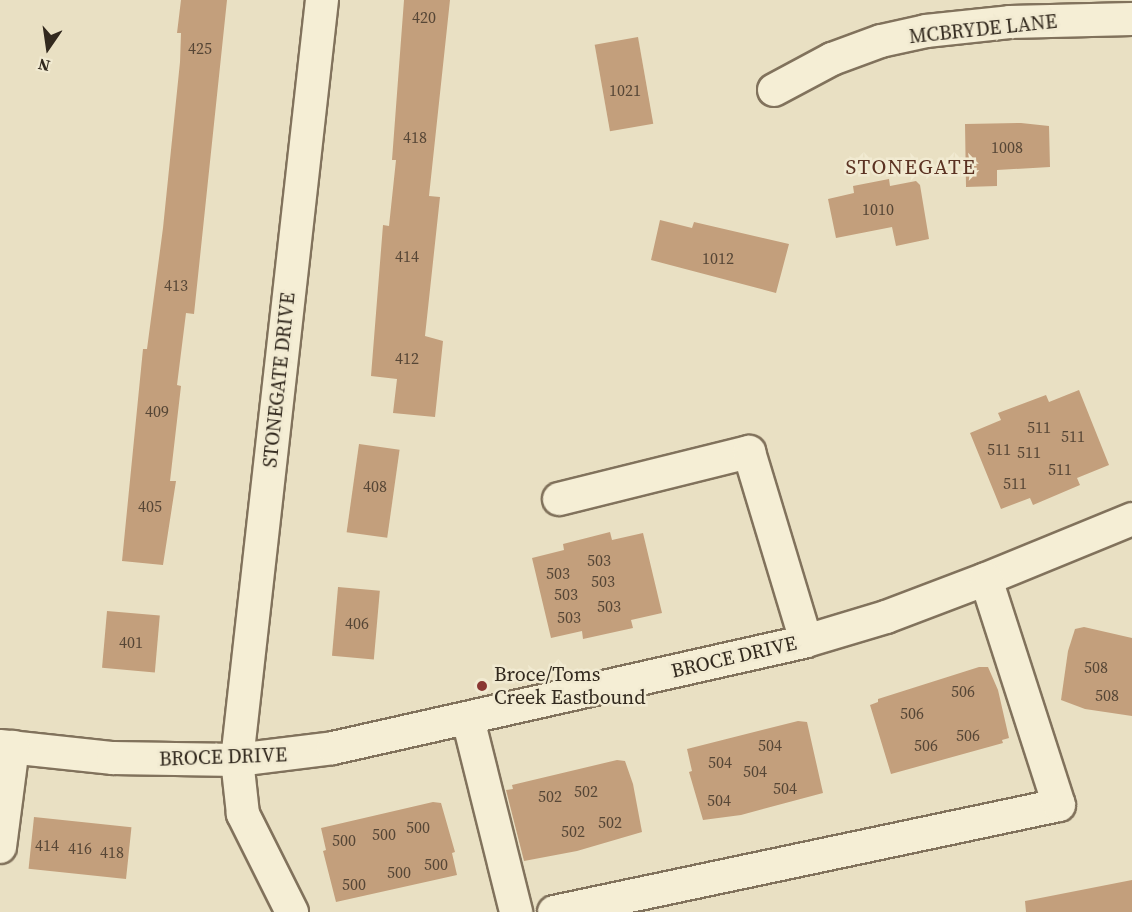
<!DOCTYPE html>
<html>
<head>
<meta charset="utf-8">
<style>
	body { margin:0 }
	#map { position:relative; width:1132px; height:912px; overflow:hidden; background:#e9e0c3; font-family:"Source Serif 4",serif }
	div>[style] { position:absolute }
	.building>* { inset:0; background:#c39f7c; transform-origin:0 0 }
	.roads { filter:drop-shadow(2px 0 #81725c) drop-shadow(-2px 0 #81725c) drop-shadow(0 2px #81725c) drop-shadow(0 -2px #81725c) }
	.minor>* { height:32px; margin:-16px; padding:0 16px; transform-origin:16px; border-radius:16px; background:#f5eed5 }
	.dots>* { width:16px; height:16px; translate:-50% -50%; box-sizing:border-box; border:3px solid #f1ead1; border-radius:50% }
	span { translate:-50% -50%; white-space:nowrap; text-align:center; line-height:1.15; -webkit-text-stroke:5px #f1ead1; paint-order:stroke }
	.number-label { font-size:16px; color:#564636 }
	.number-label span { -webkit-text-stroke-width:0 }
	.street-label { font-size:20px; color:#32291e }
	.poi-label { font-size:20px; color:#32291e }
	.left { translate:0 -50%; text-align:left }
	.neighbourhood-label { font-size:21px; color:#5b3222; letter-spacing:1.5px }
	.north { position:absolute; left:18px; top:18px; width:60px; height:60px; -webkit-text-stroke:4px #f1ead1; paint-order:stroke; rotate:193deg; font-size:16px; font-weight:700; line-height:24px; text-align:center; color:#32291e }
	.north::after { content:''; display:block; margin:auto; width:21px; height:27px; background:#32291e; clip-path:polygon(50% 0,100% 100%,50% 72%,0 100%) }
</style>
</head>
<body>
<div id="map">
	<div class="building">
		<i style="clip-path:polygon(181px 0,227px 0,194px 314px,186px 313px,177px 385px,181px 386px,170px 481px,176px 481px,163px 565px,122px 561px,143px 349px,147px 349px,163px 228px,180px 62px,181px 33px,177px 33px)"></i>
		<i style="clip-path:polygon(404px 0,450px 0,429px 196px,440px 197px,425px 336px,443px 341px,435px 417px,393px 413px,397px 379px,371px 376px,383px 225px,389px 226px,396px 160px,392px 160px)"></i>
		<i style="left:638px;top:37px;width:88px;height:44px;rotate:80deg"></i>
		<i style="clip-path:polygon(1021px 123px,1049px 126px,1050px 167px,997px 170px,997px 186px,966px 187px,965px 124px)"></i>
		<i style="clip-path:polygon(889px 179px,890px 186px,916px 181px,920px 185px,929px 239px,896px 246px,892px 227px,836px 238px,828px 199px,854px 193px,853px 186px)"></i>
		<i style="clip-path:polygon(660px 220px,692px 228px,694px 222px,789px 244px,776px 293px,651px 260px)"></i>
		<i style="clip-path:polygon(1079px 390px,1109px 465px,1077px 478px,1080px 485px,1033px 505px,1030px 498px,1001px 509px,970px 433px,1001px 420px,998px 413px,1046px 395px,1049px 402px)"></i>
		<i style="left:359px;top:444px;width:41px;height:89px;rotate:8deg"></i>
		<i style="clip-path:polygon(610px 532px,612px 540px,643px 533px,662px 613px,631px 620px,633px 628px,583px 639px,582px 631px,551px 638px,532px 558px,564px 550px,563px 544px)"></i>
		<i style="left:338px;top:587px;width:42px;height:69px;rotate:5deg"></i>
		<i style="left:107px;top:611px;width:53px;height:57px;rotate:5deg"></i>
		<i style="clip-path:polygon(1084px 627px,1132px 638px,1132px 716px,1085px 709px,1061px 700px,1068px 651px,1075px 629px)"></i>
		<i style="clip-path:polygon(979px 667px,988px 667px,998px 690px,1009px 738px,1002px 740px,1003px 743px,891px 774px,870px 705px,878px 702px,878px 699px)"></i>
		<i style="clip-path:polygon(798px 721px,807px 722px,823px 793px,741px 815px,703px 820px,689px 772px,692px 771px,687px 749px)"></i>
		<i style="clip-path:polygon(617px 760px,625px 761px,633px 784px,642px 832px,577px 851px,524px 861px,506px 790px,513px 789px,512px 785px)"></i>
		<i style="clip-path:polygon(433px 802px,441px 803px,455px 852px,452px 853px,457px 875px,336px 902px,323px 851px,326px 850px,321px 828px)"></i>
		<i style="left:34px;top:817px;width:98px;height:52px;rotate:6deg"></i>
		<i style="clip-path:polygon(1132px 880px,1132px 912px,1026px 912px,1025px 901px)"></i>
	</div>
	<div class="roads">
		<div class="minor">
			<i style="left:774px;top:90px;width:66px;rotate:-28.1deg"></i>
			<i style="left:832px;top:59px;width:52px;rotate:-20.2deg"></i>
			<i style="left:881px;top:41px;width:46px;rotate:-12.5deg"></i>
			<i style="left:926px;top:31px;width:84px;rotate:-6.1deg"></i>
			<i style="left:1010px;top:22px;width:122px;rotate:-1.4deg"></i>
			<i style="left:559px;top:499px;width:196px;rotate:-13.9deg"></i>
			<i style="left:749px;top:452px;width:197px;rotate:73.2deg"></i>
			<i style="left:468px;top:719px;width:199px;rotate:76deg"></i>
			<i style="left:0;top:746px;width:114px;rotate:6.1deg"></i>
			<i style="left:113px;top:758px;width:124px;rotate:0.9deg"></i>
			<i style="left:237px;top:760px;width:97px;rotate:-7.1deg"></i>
			<i style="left:333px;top:748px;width:485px;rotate:-12.7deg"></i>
			<i style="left:806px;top:641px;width:84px;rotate:-16.7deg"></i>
			<i style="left:886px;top:617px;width:107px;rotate:-20.8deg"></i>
			<i style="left:986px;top:579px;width:158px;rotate:-22.3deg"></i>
			<i style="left:0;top:847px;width:101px;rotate:-82.6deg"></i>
			<i style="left:292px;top:912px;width:110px;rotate:-116.6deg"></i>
			<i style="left:243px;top:814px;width:54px;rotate:-96.3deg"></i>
			<i style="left:237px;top:760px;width:765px;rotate:-83.62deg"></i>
			<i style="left:554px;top:912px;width:516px;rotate:-11.96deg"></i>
			<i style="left:1059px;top:805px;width:237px;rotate:-107.9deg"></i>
		</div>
	</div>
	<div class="dots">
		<i style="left:482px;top:686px;background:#8a3732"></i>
	</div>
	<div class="number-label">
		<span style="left:424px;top:17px">420</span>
		<span style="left:200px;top:48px">425</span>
		<span style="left:625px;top:90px">1021</span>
		<span style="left:415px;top:137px">418</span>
		<span style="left:1007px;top:147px">1008</span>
		<span style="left:878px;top:209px">1010</span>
		<span style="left:407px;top:256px">414</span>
		<span style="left:718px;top:258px">1012</span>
		<span style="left:176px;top:285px">413</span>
		<span style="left:407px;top:358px">412</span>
		<span style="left:157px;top:411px">409</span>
		<span style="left:1039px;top:427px">511</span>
		<span style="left:1073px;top:436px">511</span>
		<span style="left:999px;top:449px">511</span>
		<span style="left:1029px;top:452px">511</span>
		<span style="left:1060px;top:469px">511</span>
		<span style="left:1015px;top:483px">511</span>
		<span style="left:375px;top:486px">408</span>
		<span style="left:150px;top:506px">405</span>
		<span style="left:599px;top:560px">503</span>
		<span style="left:558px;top:573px">503</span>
		<span style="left:603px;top:581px">503</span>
		<span style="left:566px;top:594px">503</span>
		<span style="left:609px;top:606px">503</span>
		<span style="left:569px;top:617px">503</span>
		<span style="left:357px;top:623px">406</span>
		<span style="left:131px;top:642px">401</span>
		<span style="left:1096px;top:667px">508</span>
		<span style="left:963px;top:691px">506</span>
		<span style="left:1107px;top:695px">508</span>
		<span style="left:912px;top:713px">506</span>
		<span style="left:968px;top:735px">506</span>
		<span style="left:770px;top:745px">504</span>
		<span style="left:926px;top:745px">506</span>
		<span style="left:720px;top:762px">504</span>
		<span style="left:755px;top:771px">504</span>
		<span style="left:785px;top:788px">504</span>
		<span style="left:586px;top:791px">502</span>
		<span style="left:550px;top:796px">502</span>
		<span style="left:719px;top:800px">504</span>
		<span style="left:610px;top:822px">502</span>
		<span style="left:418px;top:827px">500</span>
		<span style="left:573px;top:831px">502</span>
		<span style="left:384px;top:834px">500</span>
		<span style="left:344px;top:840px">500</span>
		<span style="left:47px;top:845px">414</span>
		<span style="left:80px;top:848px">416</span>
		<span style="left:112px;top:852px">418</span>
		<span style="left:436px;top:864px">500</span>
		<span style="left:399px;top:872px">500</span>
		<span style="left:354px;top:884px">500</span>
	</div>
	<div class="street-label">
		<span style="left:983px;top:29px;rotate:-6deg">MCBRYDE LANE</span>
		<span style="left:279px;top:380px;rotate:-84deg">STONEGATE DRIVE</span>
		<span style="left:734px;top:657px;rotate:-13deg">BROCE DRIVE</span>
		<span style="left:223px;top:757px;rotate:-2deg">BROCE DRIVE</span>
	</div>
	<div class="poi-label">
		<span class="left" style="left:494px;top:686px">Broce/Toms<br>Creek Eastbound</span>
	</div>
	<div class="neighbourhood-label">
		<span style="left:911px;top:167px">STONEGATE</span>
	</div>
	<div class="north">N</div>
</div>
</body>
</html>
